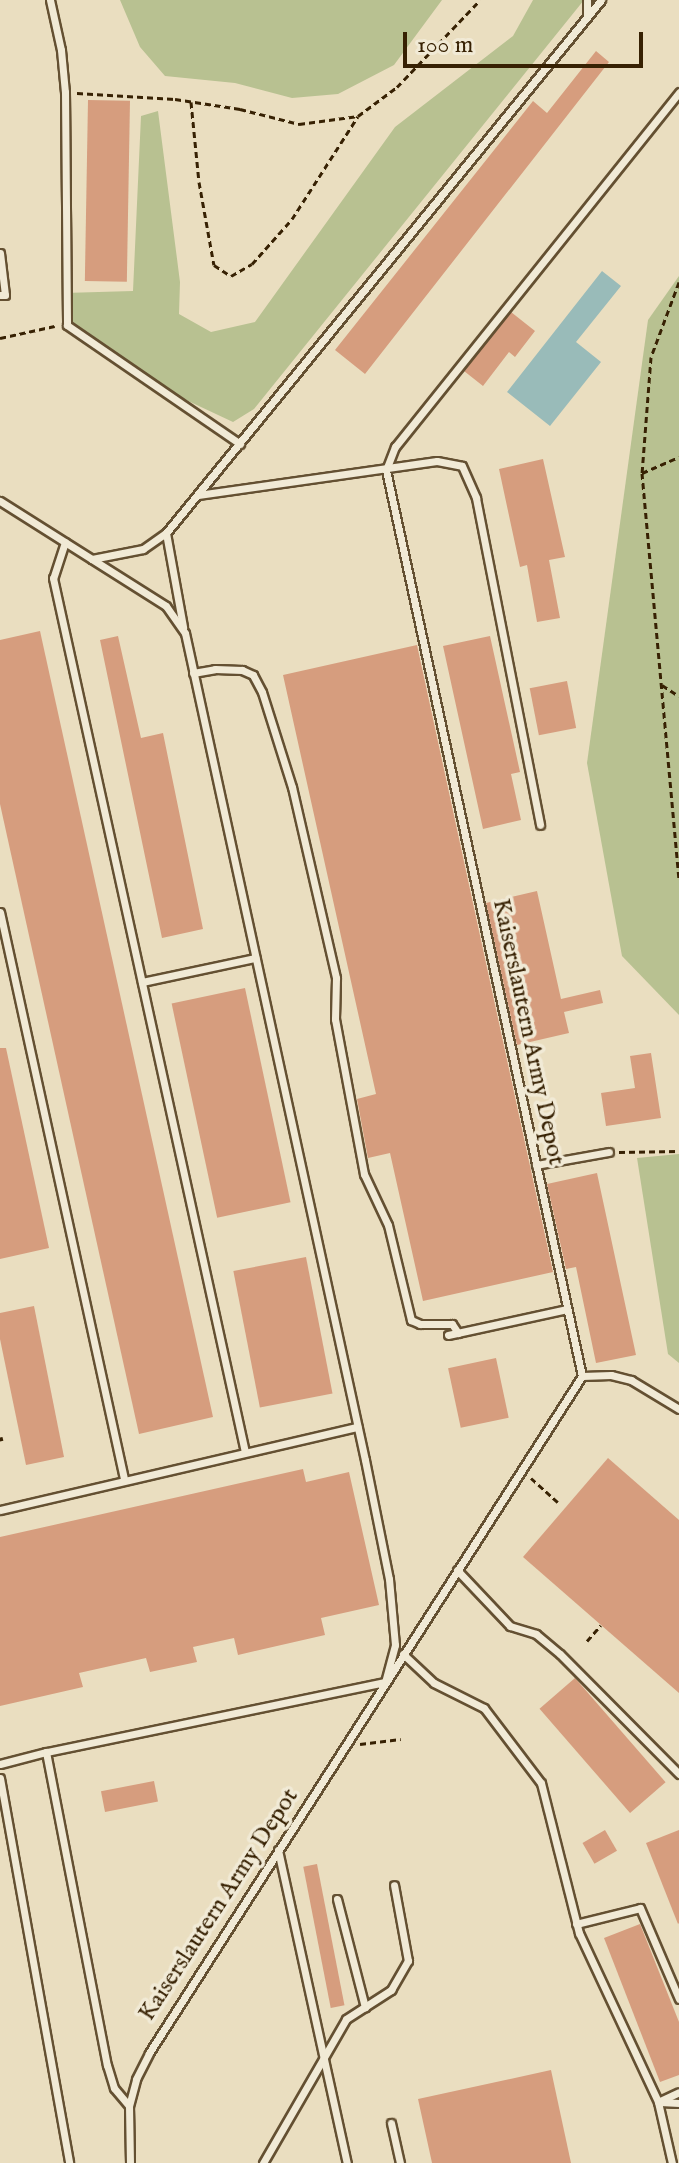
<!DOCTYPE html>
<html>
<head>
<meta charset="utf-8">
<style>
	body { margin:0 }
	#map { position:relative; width:679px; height:2163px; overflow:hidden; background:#eadec0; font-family:"IM FELL English",serif }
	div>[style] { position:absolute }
	.green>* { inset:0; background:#b8c191 }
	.water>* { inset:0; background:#99bbb9 }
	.building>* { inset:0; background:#d69d7e; transform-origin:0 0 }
	.path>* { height:3px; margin-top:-1.5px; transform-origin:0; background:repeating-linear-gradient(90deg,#372103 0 6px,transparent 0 10px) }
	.roads { filter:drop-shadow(2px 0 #645032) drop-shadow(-2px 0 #645032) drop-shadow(0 2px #645032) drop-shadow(0 -2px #645032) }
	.lane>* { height:7px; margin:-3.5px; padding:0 3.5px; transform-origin:3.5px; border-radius:3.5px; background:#f1ead6 }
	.rail>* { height:5px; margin-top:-2.5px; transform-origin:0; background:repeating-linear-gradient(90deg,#372103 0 14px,transparent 0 28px) }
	span { translate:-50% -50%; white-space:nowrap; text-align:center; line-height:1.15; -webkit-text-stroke:7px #f1ead6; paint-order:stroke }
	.street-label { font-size:24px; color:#372103 }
	.scale { position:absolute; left:403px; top:32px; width:240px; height:36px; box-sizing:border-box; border:4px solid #372103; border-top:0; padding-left:10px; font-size:24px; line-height:28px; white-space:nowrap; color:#372103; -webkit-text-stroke:6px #f1ead6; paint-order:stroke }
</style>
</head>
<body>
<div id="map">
	<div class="green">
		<i style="clip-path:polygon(120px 0,442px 0,394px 65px,338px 94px,292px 98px,235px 83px,165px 76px,140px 47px)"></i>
		<i style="clip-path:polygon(533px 0,584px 0,254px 409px,233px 422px,169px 392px,67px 325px,64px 293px,133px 291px,141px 116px,158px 111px,180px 282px,179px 314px,211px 332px,255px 322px,395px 127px,513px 36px)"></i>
		<i style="clip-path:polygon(679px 276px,679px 1015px,622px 956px,587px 763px,648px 320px)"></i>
		<i style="clip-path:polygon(679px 1154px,679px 1363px,668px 1354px,637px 1158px)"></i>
	</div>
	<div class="water">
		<i style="clip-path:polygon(602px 271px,621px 286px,576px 342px,601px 362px,550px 426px,507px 392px)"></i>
	</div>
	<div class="building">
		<i style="clip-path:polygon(596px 51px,609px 62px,365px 374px,335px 350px,533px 101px,547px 113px)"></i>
		<i style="left:88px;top:100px;width:42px;height:181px;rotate:1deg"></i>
		<i style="clip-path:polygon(511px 312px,535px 331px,515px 357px,509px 352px,483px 386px,464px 371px)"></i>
		<i style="clip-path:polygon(543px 459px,565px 557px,549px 560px,560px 618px,537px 622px,527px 565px,520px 567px,499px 469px)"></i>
		<i style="clip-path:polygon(40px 631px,213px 1417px,139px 1434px,0 804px,0 640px)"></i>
		<i style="clip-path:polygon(118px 636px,141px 738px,163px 733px,203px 929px,162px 938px,100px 640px)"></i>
		<i style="clip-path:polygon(490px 636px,520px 772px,511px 774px,521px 820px,483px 829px,443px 646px)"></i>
		<i style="clip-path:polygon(417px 645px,553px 1272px,423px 1301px,390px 1153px,368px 1158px,357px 1099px,376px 1094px,283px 675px)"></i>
		<i style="left:567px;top:681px;width:48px;height:38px;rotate:79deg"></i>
		<i style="clip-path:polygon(537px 891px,561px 999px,600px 990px,603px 1003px,564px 1012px,569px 1033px,517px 1045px,486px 903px)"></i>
		<i style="left:245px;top:988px;width:219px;height:75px;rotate:78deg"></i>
		<i style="clip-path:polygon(0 1048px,6px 1048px,49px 1248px,0 1259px)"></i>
		<i style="clip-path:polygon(651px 1053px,661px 1118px,606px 1126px,601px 1093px,635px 1088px,630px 1056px)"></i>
		<i style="clip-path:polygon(597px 1173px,636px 1355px,596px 1363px,576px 1267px,566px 1269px,547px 1184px)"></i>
		<i style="left:306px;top:1257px;width:139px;height:74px;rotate:79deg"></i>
		<i style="clip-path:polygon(34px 1306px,64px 1457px,26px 1465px,0 1339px,0 1313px)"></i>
		<i style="left:496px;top:1358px;width:61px;height:49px;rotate:78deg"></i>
		<i style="clip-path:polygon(608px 1458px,679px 1520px,679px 1693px,523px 1557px)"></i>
		<i style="clip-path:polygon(303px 1469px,306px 1482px,349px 1472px,379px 1605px,321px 1618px,325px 1635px,238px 1655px,234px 1638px,193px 1647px,197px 1662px,150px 1672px,146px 1658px,79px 1673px,83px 1687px,0 1706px,0 1537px)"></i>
		<i style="left:575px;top:1678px;width:138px;height:47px;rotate:49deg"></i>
		<i style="left:154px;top:1781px;width:21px;height:54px;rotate:79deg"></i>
		<i style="left:605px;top:1830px;width:24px;height:26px;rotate:60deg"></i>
		<i style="clip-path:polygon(679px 1830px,679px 1923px,678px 1924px,646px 1843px)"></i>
		<i style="left:317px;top:1864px;width:144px;height:14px;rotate:79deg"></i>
		<i style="clip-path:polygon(640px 1924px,679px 2022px,679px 2075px,660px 2082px,604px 1938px)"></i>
		<i style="clip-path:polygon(551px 2070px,571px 2163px,432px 2163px,418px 2099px)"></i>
	</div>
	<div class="path">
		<i style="left:77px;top:93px;width:98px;rotate:3.5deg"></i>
		<i style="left:175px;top:99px;width:66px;rotate:8.7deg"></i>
		<i style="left:240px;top:109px;width:61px;rotate:14.3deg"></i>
		<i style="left:299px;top:124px;width:60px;rotate:-7.7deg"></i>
		<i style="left:358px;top:116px;width:49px;rotate:-36.6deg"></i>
		<i style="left:397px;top:87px;width:120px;rotate:-46.3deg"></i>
		<i style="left:191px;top:102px;width:80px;rotate:84.3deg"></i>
		<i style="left:199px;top:182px;width:84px;rotate:79.8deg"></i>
		<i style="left:214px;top:265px;width:20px;rotate:33deg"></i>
		<i style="left:231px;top:276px;width:24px;rotate:-30deg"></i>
		<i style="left:252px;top:264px;width:60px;rotate:-48.4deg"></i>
		<i style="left:292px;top:219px;width:122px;rotate:-57.3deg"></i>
		<i style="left:679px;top:282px;width:80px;rotate:110.5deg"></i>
		<i style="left:651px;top:357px;width:116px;rotate:94.4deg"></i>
		<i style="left:642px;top:473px;width:408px;rotate:84.8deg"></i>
		<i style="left:0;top:338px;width:56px;rotate:-12.3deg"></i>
		<i style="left:642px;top:473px;width:40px;rotate:-23.4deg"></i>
		<i style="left:662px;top:685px;width:20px;rotate:33deg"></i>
		<i style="left:619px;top:1152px;width:60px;rotate:-1deg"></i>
		<i style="left:531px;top:1478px;width:36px;rotate:42deg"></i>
		<i style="left:587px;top:1641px;width:21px;rotate:-49deg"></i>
		<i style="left:360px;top:1744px;width:41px;rotate:-7deg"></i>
	</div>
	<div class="roads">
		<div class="lane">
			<i style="left:50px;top:0;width:51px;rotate:77.6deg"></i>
			<i style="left:61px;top:50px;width:42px;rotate:84.6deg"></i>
			<i style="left:65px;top:92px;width:233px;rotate:89.5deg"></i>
			<i style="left:67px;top:325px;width:210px;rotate:34.5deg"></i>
			<i style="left:587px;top:0;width:17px;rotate:90deg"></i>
			<i style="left:0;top:253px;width:42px;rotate:83.2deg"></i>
			<i style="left:5px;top:295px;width:5px;rotate:180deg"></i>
			<i style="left:386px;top:470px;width:25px;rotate:-69deg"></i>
			<i style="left:395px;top:447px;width:455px;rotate:-51.3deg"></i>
			<i style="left:198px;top:495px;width:241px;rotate:-8.1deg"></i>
			<i style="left:437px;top:461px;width:25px;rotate:11deg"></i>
			<i style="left:462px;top:466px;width:35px;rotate:66deg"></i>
			<i style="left:476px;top:498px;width:333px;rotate:78.9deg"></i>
			<i style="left:0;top:501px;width:196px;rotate:32.3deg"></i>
			<i style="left:166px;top:606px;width:33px;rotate:55deg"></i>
			<i style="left:185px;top:633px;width:846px;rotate:77.72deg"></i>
			<i style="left:365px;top:1460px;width:121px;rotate:78.6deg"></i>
			<i style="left:389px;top:1579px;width:66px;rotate:84.8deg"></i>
			<i style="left:395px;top:1645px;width:38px;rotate:105deg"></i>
			<i style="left:385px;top:1682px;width:346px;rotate:168.3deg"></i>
			<i style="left:166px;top:533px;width:688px;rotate:-50.78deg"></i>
			<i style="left:65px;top:542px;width:38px;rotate:108deg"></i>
			<i style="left:53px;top:578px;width:895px;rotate:77.61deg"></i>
			<i style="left:92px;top:559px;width:52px;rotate:-11.1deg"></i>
			<i style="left:143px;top:549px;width:28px;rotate:-35deg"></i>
			<i style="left:166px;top:533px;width:96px;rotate:79.7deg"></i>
			<i style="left:193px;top:673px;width:22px;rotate:-10deg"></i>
			<i style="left:215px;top:669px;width:27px;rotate:2deg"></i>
			<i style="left:242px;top:670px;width:12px;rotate:24deg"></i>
			<i style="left:253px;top:675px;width:19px;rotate:62deg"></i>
			<i style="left:262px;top:692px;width:100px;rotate:72.5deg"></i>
			<i style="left:292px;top:787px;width:196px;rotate:77deg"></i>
			<i style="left:336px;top:978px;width:41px;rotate:91.4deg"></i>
			<i style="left:335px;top:1019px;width:158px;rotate:79.4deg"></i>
			<i style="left:364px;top:1174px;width:56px;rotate:64.8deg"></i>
			<i style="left:388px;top:1225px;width:98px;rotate:76.4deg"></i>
			<i style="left:411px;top:1320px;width:10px;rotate:24deg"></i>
			<i style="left:420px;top:1324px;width:32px"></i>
			<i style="left:452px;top:1324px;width:11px;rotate:56deg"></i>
			<i style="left:0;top:912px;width:580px;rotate:77.66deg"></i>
			<i style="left:142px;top:982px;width:116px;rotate:-12deg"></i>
			<i style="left:536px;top:1165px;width:74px;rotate:-10.1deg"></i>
			<i style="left:448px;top:1335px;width:122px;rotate:-12.3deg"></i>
			<i style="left:582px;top:1376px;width:29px;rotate:-2deg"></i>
			<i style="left:611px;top:1375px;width:21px;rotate:14deg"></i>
			<i style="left:631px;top:1380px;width:56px;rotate:31.1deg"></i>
			<i style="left:0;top:1510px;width:367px;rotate:-13.1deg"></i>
			<i style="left:457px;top:1570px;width:77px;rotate:46.6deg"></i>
			<i style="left:510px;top:1626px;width:27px;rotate:17deg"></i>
			<i style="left:536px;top:1634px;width:31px;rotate:40deg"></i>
			<i style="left:560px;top:1654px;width:169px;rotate:45.2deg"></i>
			<i style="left:403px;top:1654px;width:42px;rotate:43.1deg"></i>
			<i style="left:434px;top:1683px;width:56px;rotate:26.6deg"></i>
			<i style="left:484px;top:1708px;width:94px;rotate:52.8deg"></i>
			<i style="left:541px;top:1783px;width:155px;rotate:75.8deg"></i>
			<i style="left:579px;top:1933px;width:187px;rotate:64.9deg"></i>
			<i style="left:658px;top:2102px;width:63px;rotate:77.1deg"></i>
			<i style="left:0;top:1764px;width:48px;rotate:-14.6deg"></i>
			<i style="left:46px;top:1752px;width:319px;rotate:79deg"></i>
			<i style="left:107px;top:2065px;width:24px;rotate:73deg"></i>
			<i style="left:114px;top:2088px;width:23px;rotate:50deg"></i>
			<i style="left:0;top:1778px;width:391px;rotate:79.8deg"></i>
			<i style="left:278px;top:1850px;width:321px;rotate:77.6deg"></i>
			<i style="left:337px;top:1899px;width:112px;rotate:75.5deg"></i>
			<i style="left:576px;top:1924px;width:66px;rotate:-14deg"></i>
			<i style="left:640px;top:1908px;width:99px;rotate:66.8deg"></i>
			<i style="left:658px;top:2102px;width:23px;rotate:-25deg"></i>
			<i style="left:660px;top:2102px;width:19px;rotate:3deg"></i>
			<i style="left:391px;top:2123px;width:41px;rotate:77.3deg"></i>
			<i style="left:130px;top:2163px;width:57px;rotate:-91deg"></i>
			<i style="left:129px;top:2106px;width:28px;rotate:-75deg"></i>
			<i style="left:136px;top:2079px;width:29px;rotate:-63deg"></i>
			<i style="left:149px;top:2053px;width:804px;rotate:-57.4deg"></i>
			<i style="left:582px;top:1376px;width:927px;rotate:-102.21deg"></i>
			<i style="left:263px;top:2163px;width:166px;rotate:-60deg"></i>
			<i style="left:346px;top:2019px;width:54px;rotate:-32.8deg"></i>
			<i style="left:391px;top:1990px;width:34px;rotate:-60deg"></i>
			<i style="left:408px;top:1961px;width:77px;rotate:-100.4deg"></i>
		</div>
	</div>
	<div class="rail">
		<i style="left:0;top:1437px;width:4px;rotate:76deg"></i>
	</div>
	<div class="street-label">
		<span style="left:528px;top:1032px;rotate:78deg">Kaiserslautern Army Depot</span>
		<span style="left:219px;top:1905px;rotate:-57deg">Kaiserslautern Army Depot</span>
	</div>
	<div class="scale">100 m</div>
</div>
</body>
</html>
